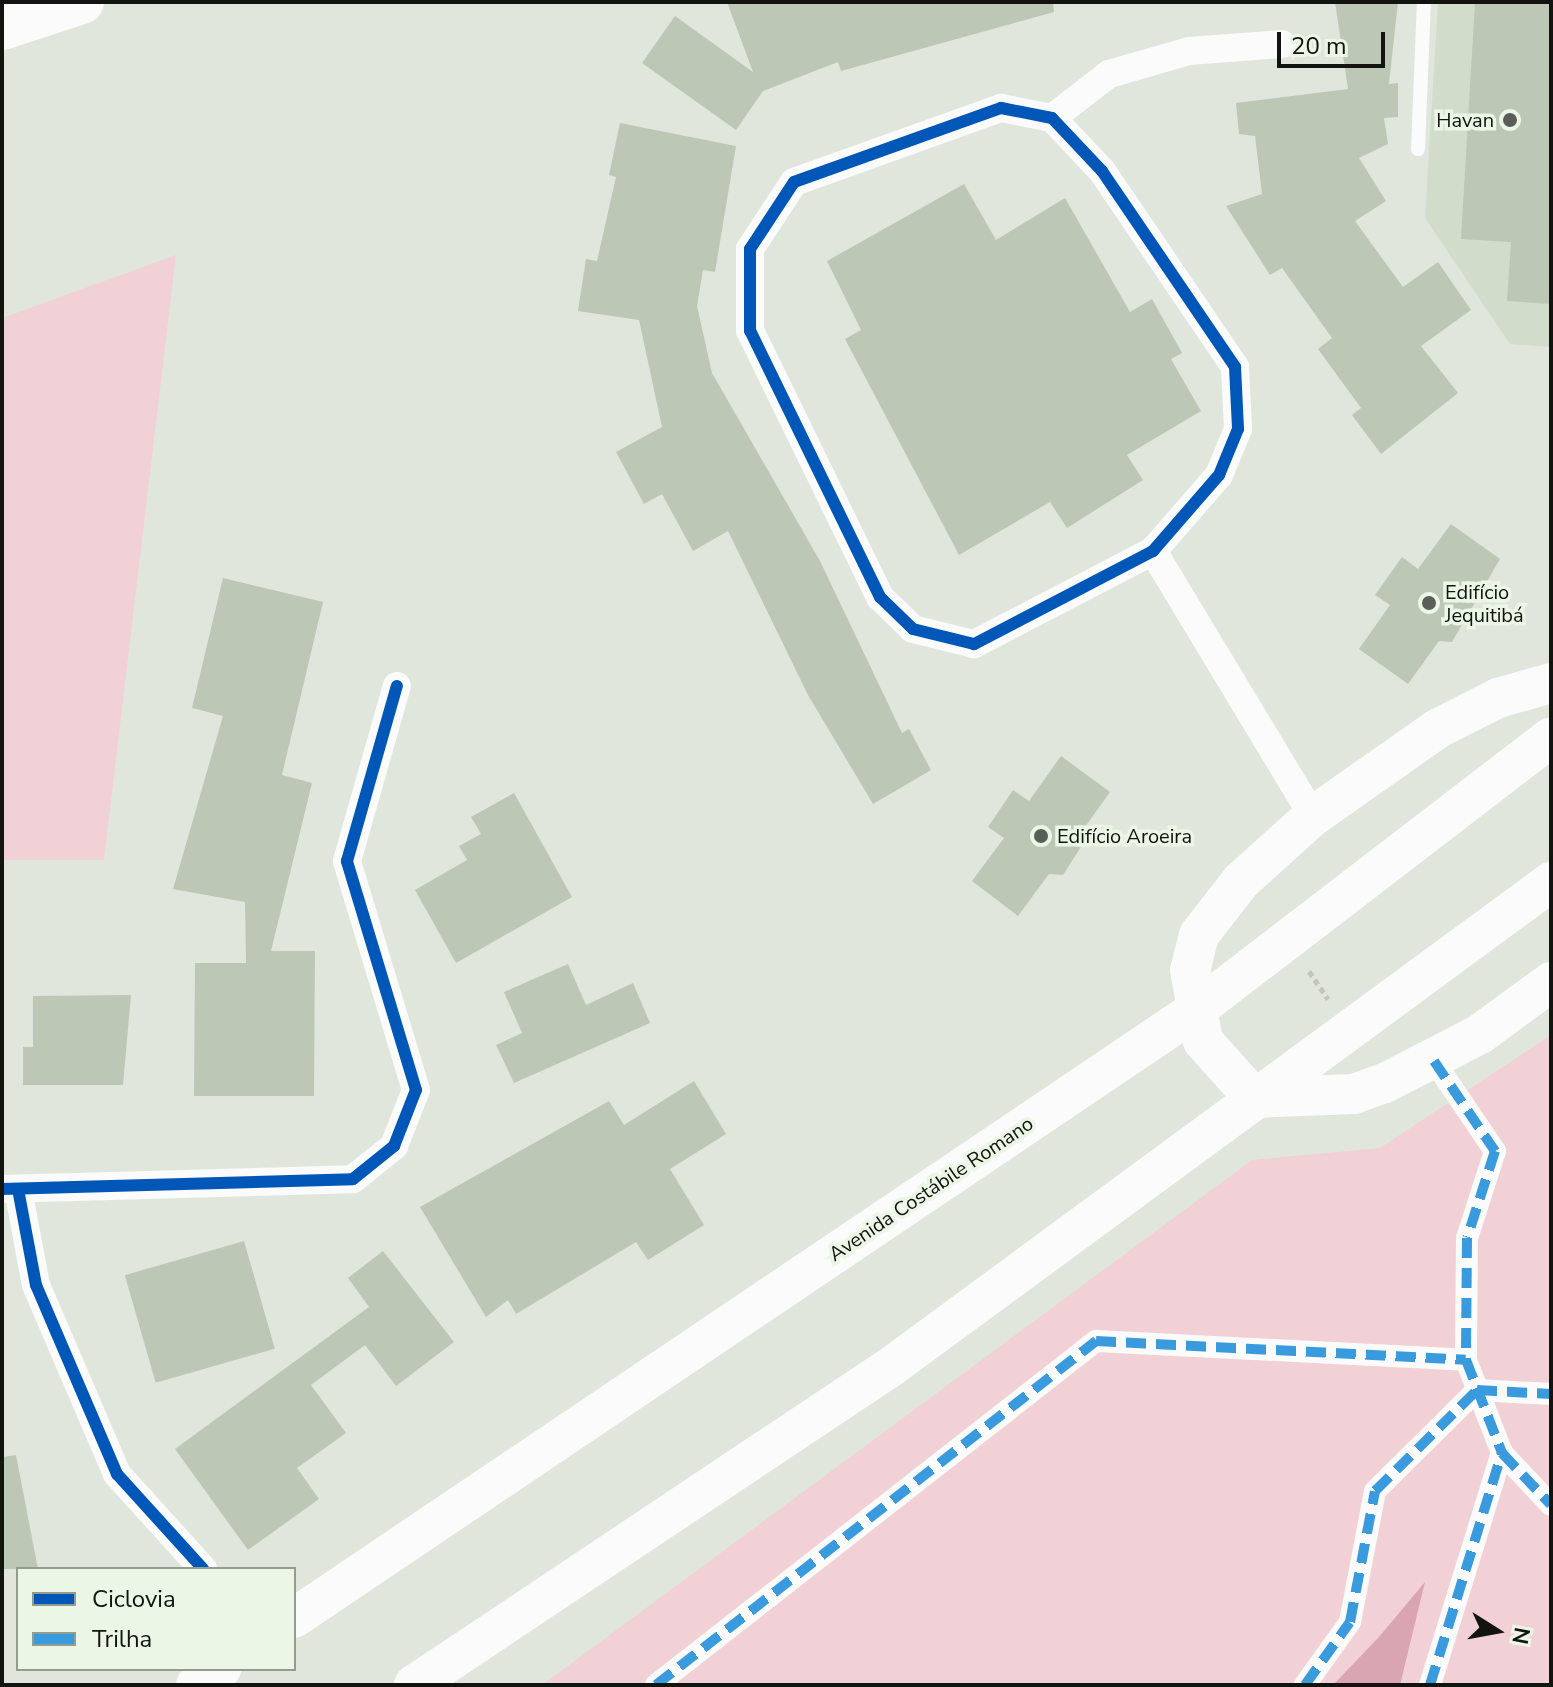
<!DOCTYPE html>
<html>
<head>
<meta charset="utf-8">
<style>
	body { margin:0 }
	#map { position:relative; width:1553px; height:1687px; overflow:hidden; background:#e0e6dc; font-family:"Nunito Sans",sans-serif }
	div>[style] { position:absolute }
	.built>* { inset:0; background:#d1dccb }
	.green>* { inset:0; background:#f1d1d5 }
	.water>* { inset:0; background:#d9a5b1 }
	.building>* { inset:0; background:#bcc7b6; transform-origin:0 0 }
	.path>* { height:5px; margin-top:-2.5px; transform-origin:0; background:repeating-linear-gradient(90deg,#c3c5c1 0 6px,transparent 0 10px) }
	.service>* { height:14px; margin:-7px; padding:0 7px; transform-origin:7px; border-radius:7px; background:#fafbfa }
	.pedestrian>* { height:22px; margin:-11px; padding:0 11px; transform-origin:11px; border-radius:11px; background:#fafbfa }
	.minor>* { height:28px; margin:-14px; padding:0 14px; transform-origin:14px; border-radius:14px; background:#fafbfa }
	.secondary>* { height:40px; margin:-20px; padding:0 20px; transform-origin:20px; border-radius:20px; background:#fafbfa }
	.primary>* { height:44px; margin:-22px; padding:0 22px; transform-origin:22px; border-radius:22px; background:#fafbfa }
	.quiet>* { height:10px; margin-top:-5px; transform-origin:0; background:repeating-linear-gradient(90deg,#3a9ade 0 20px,transparent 0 30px) }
	.cycleway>* { height:12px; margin:-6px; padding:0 6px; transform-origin:6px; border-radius:6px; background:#0057b8 }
	.dots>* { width:22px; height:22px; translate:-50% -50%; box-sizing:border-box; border:4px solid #ecf6e6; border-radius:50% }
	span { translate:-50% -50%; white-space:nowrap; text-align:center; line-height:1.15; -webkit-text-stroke:7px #ecf6e6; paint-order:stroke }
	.poi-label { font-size:20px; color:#11140f }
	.right { translate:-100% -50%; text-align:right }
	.left { translate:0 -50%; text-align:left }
	.street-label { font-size:20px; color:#11140f }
	.frame { position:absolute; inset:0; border:4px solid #11140f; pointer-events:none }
	.legend { position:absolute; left:16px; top:1567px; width:280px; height:104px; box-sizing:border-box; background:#ecf6e6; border:2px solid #949c90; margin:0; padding:10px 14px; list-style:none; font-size:24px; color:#11140f }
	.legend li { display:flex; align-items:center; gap:16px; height:40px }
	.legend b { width:40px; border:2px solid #949c90 }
	.north { position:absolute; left:1457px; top:1591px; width:80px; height:80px; -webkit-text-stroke:6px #ecf6e6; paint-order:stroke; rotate:101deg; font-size:22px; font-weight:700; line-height:32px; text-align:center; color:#11140f }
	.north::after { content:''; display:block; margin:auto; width:28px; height:36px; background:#11140f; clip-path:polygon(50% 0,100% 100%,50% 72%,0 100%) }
	.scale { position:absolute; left:1277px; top:32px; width:108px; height:36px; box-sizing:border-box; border:4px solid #11140f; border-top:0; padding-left:10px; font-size:24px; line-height:28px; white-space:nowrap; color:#11140f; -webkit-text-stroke:6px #ecf6e6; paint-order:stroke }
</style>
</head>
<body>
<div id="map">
	<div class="built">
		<i style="clip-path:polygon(1438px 2px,1551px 2px,1551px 347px,1510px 344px,1425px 218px)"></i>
	</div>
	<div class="green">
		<i style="clip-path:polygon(176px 255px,104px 860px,2px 860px,2px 318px)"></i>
		<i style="clip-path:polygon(1551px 1035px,1551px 1685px,542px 1685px,1252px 1160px,1380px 1148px)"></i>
	</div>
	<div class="water">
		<i style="clip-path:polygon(1425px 1582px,1400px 1685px,1333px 1685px,1379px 1637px)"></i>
	</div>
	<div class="building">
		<i style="clip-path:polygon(727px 2px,1053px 2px,1054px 12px,841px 71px,838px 62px,763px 91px,736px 130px,642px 63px,675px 16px,753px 72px)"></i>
		<i style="clip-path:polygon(1335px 2px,1398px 2px,1389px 84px,1398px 83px,1398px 117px,1384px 118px,1388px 144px,1359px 158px,1386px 201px,1355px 221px,1403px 287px,1438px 262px,1471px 310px,1421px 346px,1458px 393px,1381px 454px,1352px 415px,1361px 408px,1318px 349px,1332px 338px,1282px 268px,1270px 275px,1226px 206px,1262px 194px,1255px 136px,1239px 134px,1236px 103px,1348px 89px)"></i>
		<i style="clip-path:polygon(1475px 2px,1551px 2px,1551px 304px,1507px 301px,1511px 242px,1461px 239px)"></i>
		<i style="clip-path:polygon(620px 123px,736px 146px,715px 272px,703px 270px,697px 306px,712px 373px,820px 561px,902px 733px,909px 729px,931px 770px,873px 804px,808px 695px,728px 531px,693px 551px,662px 494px,644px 504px,616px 452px,662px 427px,639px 320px,578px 311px,586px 259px,597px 261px,616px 177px,609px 175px)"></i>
		<i style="clip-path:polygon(964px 184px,996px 240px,1065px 198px,1130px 312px,1152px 299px,1182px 353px,1171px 359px,1201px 411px,1127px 455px,1143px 480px,1067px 528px,1050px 502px,959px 555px,845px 339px,861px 330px,827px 261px)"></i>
		<i style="clip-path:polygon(1451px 524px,1500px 559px,1452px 642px,1439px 641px,1408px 684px,1359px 649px,1390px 605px,1375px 595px,1402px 557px,1418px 569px)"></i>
		<i style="clip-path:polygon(223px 578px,323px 602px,282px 775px,312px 783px,271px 951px,315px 951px,314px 1096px,194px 1096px,195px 963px,246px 963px,245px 902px,173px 889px,223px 716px,192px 708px)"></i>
		<i style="clip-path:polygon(1061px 756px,1110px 792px,1080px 834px,1084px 842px,1063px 875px,1049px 874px,1018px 916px,972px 881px,1004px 838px,988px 827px,1013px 790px,1029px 801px)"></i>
		<i style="clip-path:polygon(514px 793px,572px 897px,456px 963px,415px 890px,467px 860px,459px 846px,481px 834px,471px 817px)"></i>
		<i style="clip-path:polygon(568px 964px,586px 1005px,633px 983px,650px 1023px,514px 1083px,496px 1045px,522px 1033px,504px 992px)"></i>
		<i style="clip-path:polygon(131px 995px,123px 1085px,23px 1085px,23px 1047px,33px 1047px,33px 996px)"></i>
		<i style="clip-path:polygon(694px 1081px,726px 1134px,670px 1169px,704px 1225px,648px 1260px,636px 1242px,516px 1314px,508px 1300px,486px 1317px,420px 1207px,609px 1101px,624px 1125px)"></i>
		<i style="left:244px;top:1241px;width:112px;height:124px;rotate:74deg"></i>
		<i style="clip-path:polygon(383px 1251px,454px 1342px,396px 1386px,365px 1345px,311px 1385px,346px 1433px,297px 1468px,319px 1499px,248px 1550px,175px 1449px,369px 1307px,348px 1278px)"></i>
		<i style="clip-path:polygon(16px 1455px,38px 1569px,2px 1569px,2px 1457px)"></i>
	</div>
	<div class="path">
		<i style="left:1309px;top:971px;width:34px;rotate:56deg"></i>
	</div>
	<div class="service">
		<i style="left:1418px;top:149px;width:147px;rotate:-87.7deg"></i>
	</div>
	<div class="pedestrian">
		<i style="left:1434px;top:1061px;width:109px;rotate:55.9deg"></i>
		<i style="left:1495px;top:1151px;width:91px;rotate:107.8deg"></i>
		<i style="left:1467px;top:1238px;width:122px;rotate:90.5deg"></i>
		<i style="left:1466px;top:1360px;width:100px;rotate:68.8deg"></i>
		<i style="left:656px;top:1685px;width:559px;rotate:-38.02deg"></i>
		<i style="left:1096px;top:1341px;width:370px;rotate:2.9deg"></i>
		<i style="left:1305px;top:1685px;width:77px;rotate:-54.5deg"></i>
		<i style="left:1350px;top:1622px;width:133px;rotate:-79.2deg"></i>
		<i style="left:1375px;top:1491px;width:144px;rotate:-44.7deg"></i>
		<i style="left:1477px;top:1390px;width:74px;rotate:3.1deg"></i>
		<i style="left:1430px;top:1685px;width:243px;rotate:-72.8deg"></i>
		<i style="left:1502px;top:1453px;width:71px;rotate:46.7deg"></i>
	</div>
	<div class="minor">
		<i style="left:1001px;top:108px;width:52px;rotate:11.1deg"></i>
		<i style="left:1052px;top:118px;width:73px;rotate:46.7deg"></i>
		<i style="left:1102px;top:171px;width:237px;rotate:55.8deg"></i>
		<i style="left:1235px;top:367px;width:62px;rotate:87.2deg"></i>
		<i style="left:1238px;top:429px;width:50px;rotate:112.4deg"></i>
		<i style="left:1219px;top:475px;width:101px;rotate:131deg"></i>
		<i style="left:1153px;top:551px;width:202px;rotate:152.5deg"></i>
		<i style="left:974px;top:644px;width:63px;rotate:-166.2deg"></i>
		<i style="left:913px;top:629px;width:46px;rotate:-135.9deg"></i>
		<i style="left:880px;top:597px;width:296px;rotate:-116deg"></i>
		<i style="left:750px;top:331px;width:82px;rotate:-90deg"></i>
		<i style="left:750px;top:249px;width:80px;rotate:-56.7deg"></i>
		<i style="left:794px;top:182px;width:220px;rotate:-19.7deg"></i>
		<i style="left:1052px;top:118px;width:72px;rotate:-37.7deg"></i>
		<i style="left:1109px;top:74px;width:83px;rotate:-16deg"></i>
		<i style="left:1189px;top:51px;width:93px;rotate:-4.3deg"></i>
		<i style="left:1153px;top:551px;width:310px;rotate:58.9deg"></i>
		<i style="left:2px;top:1189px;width:351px;rotate:-1.6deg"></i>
		<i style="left:353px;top:1179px;width:53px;rotate:-38.8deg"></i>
		<i style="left:394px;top:1146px;width:60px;rotate:-68.6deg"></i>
		<i style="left:416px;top:1090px;width:239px;rotate:-106.8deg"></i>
		<i style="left:347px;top:861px;width:182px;rotate:-74.1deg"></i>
		<i style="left:18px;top:1189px;width:98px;rotate:79.4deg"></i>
		<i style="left:36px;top:1285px;width:206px;rotate:66.8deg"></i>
		<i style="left:117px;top:1474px;width:128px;rotate:47.8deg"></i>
	</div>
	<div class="secondary">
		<i style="left:1551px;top:683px;width:55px;rotate:164.2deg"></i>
		<i style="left:1498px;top:698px;width:68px;rotate:153.1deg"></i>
		<i style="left:1437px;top:729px;width:151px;rotate:144.9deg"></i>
		<i style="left:1313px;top:816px;width:97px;rotate:137.9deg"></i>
		<i style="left:1241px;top:881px;width:68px;rotate:127.9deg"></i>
		<i style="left:1199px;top:935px;width:36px;rotate:104deg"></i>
		<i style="left:1190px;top:970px;width:72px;rotate:79.6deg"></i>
		<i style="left:1203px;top:1041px;width:76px;rotate:48.2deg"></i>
		<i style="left:1254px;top:1098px;width:100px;rotate:-2.3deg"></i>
		<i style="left:1354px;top:1094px;width:33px;rotate:-20deg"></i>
		<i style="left:1385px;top:1083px;width:107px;rotate:-27.3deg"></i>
		<i style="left:1480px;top:1034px;width:88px;rotate:-36.2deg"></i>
		<i style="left:294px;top:1618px;width:1084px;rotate:-33.98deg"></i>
		<i style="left:1193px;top:1012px;width:451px;rotate:-37.5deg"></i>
		<i style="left:196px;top:1685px;width:30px;rotate:-33deg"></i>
		<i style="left:414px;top:1685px;width:575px;rotate:-33.72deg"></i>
		<i style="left:892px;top:1366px;width:818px;rotate:-36.3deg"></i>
	</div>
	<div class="primary">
		<i style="left:2px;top:28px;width:84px;rotate:-18deg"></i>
	</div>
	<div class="quiet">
		<i style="left:1434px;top:1061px;width:109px;rotate:55.9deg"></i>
		<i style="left:1495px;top:1151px;width:91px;rotate:107.8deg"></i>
		<i style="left:1467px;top:1238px;width:122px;rotate:90.5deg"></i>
		<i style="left:1466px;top:1360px;width:100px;rotate:68.8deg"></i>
		<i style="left:656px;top:1685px;width:559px;rotate:-38.02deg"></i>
		<i style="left:1096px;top:1341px;width:370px;rotate:2.9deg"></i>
		<i style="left:1305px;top:1685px;width:77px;rotate:-54.5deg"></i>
		<i style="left:1350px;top:1622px;width:133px;rotate:-79.2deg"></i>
		<i style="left:1375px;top:1491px;width:144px;rotate:-44.7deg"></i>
		<i style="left:1477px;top:1390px;width:74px;rotate:3.1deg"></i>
		<i style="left:1430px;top:1685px;width:243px;rotate:-72.8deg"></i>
		<i style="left:1502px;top:1453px;width:71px;rotate:46.7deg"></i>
	</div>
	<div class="cycleway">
		<i style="left:1001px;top:108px;width:52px;rotate:11.1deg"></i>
		<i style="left:1052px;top:118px;width:73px;rotate:46.7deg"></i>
		<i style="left:1102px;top:171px;width:237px;rotate:55.8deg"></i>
		<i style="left:1235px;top:367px;width:62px;rotate:87.2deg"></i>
		<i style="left:1238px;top:429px;width:50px;rotate:112.4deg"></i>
		<i style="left:1219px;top:475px;width:101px;rotate:131deg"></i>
		<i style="left:1153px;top:551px;width:202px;rotate:152.5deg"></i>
		<i style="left:974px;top:644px;width:63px;rotate:-166.2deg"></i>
		<i style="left:913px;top:629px;width:46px;rotate:-135.9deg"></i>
		<i style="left:880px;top:597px;width:296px;rotate:-116deg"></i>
		<i style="left:750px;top:331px;width:82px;rotate:-90deg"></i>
		<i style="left:750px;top:249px;width:80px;rotate:-56.7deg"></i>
		<i style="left:794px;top:182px;width:220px;rotate:-19.7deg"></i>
		<i style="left:2px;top:1189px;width:351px;rotate:-1.6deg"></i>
		<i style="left:353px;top:1179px;width:53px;rotate:-38.8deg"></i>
		<i style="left:394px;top:1146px;width:60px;rotate:-68.6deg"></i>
		<i style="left:416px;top:1090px;width:239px;rotate:-106.8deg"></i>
		<i style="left:347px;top:861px;width:182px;rotate:-74.1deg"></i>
		<i style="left:18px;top:1189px;width:98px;rotate:79.4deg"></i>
		<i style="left:36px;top:1285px;width:206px;rotate:66.8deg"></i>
		<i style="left:117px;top:1474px;width:128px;rotate:47.8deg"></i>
	</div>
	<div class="dots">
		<i style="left:1510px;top:120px;background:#595e57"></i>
		<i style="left:1429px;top:603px;background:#595e57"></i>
		<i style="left:1041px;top:836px;background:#595e57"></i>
	</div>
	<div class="poi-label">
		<span class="right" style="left:1494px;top:120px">Havan</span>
		<span class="left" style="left:1445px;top:604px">Edifício<br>Jequitibá</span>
		<span class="left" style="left:1057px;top:836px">Edifício Aroeira</span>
	</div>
	<div class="street-label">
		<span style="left:931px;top:1189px;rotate:-34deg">Avenida Costábile Romano</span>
	</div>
	<div class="frame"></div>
	<ul class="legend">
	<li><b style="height:10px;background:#0057b8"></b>Ciclovia</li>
	<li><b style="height:10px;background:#3a9ade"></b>Trilha</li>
	</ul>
	<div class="north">N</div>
	<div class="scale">20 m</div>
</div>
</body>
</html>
